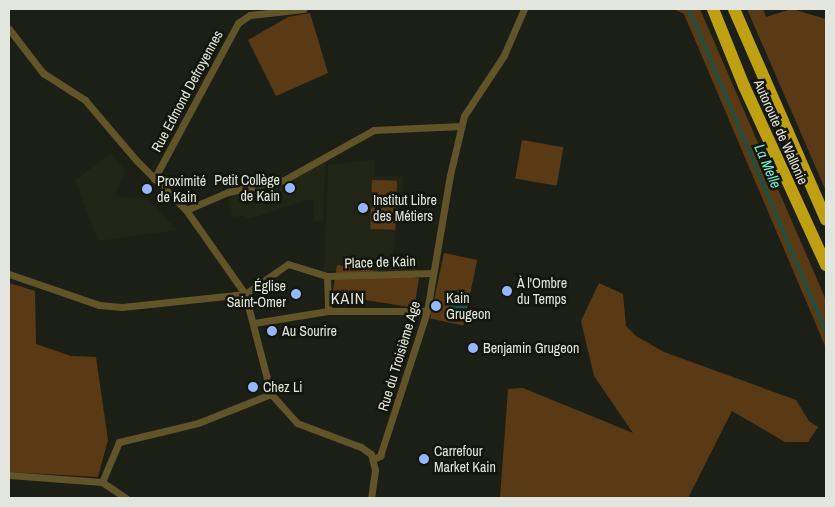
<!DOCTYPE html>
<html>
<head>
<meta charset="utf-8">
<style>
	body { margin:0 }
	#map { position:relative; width:835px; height:507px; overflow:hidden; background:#1c1f16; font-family:"Archivo Narrow",sans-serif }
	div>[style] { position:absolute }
	.built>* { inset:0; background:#202515 }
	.green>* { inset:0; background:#5a3a15; transform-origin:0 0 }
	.water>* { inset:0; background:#125449 }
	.stream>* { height:2.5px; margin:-1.25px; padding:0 1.25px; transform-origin:1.25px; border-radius:1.25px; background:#125449 }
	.street>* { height:7px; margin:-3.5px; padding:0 3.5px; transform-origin:3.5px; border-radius:3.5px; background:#605428 }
	.highway>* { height:12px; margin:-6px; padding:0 6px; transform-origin:6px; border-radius:6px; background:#bea012 }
	.dots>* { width:14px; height:14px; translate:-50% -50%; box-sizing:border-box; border:2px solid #13160d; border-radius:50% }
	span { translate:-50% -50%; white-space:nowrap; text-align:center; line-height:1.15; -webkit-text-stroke:5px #13160d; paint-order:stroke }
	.street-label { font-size:14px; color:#e3e5df }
	.poi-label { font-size:14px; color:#e3e5df }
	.right { translate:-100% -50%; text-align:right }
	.left { translate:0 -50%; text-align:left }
	.water-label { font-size:15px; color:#74ead4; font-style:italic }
	.quarter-label { font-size:16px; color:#e3e5df; letter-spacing:1px }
	.frame { position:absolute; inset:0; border:10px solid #e3e5df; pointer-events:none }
</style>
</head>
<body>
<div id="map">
	<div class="built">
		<i style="clip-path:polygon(110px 154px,125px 170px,115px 196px,147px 199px,177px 230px,98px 241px,75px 180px)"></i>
		<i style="clip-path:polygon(326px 157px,323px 222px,314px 221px,314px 203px,311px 199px,249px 219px,242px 215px,233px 218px,227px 194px,284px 182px)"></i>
		<i style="clip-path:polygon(375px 159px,375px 176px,404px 176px,392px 260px,420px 260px,417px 271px,324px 271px,328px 165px)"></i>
	</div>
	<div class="green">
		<i style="clip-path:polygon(674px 9px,700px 9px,826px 300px,826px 348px,684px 14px)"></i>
		<i style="clip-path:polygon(747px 9px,763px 9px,766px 17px,792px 9px,826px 19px,826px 191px)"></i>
		<i style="clip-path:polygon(310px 13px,328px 73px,276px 96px,248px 40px,288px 17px)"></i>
		<i style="left:522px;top:140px;width:42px;height:39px;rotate:10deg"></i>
		<i style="left:372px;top:180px;width:25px;height:49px;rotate:2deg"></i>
		<i style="left:444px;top:253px;width:34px;height:67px;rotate:12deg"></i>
		<i style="left:419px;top:278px;width:30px;height:83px;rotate:99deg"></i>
		<i style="clip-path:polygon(9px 283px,35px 291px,36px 344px,71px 356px,96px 357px,108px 440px,98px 477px,9px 472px)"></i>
		<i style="clip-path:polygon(599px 283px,623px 294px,626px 326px,636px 336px,664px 352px,796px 400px,809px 421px,818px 427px,808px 442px,785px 442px,732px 411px,688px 498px,500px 498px,508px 389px,523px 388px,633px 433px,594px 376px,581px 321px)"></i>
	</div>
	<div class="water">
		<i style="clip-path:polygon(450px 295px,467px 302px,464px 317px,445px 302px)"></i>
	</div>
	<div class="stream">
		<i style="left:689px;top:9px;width:351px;rotate:67deg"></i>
	</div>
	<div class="street">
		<i style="left:9px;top:29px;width:56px;rotate:52.3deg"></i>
		<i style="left:43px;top:73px;width:50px;rotate:32.7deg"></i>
		<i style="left:85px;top:100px;width:80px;rotate:49.6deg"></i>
		<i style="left:137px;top:161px;width:69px;rotate:45deg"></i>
		<i style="left:186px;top:210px;width:103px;rotate:54.9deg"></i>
		<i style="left:245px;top:294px;width:103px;rotate:75.4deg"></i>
		<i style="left:271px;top:394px;width:39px;rotate:48deg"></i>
		<i style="left:297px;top:423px;width:68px;rotate:20.6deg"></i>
		<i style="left:361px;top:447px;width:12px;rotate:35deg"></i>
		<i style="left:371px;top:454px;width:16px;rotate:76deg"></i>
		<i style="left:375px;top:470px;width:28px;rotate:98deg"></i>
		<i style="left:154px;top:179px;width:177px;rotate:-61.7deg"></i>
		<i style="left:238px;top:23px;width:14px;rotate:-34deg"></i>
		<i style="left:250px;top:15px;width:54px;rotate:-6.3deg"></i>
		<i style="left:186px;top:210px;width:46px;rotate:-23.2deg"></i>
		<i style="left:228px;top:192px;width:57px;rotate:-12.1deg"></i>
		<i style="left:284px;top:180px;width:103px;rotate:-29.1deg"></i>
		<i style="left:374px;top:130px;width:87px;rotate:-2.6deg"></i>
		<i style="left:9px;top:274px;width:95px;rotate:19deg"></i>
		<i style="left:99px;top:305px;width:23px;rotate:5deg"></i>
		<i style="left:122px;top:307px;width:124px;rotate:-6deg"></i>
		<i style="left:327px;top:276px;width:35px;rotate:88deg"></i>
		<i style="left:245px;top:294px;width:52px;rotate:-34.9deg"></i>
		<i style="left:288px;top:264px;width:41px;rotate:17.1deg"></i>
		<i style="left:327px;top:276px;width:106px;rotate:-1.6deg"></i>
		<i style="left:254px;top:323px;width:75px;rotate:-9.2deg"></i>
		<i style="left:328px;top:311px;width:99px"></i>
		<i style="left:373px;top:459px;width:8px;rotate:-23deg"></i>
		<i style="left:380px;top:456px;width:152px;rotate:-72deg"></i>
		<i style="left:427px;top:311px;width:138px;rotate:-80.4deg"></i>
		<i style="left:450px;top:175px;width:61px;rotate:-76.7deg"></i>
		<i style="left:464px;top:116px;width:73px;rotate:-56.7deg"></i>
		<i style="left:504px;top:55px;width:50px;rotate:-66.5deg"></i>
		<i style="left:9px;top:475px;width:93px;rotate:4.3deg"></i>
		<i style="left:102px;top:482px;width:29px;rotate:34deg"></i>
		<i style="left:102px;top:482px;width:43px;rotate:-67deg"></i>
		<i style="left:119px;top:442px;width:81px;rotate:-13.5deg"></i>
		<i style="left:198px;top:423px;width:79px;rotate:-21.7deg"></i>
	</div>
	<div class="highway">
		<i style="left:713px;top:9px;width:83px;rotate:68.1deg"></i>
		<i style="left:744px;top:86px;width:197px;rotate:65.4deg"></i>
		<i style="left:734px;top:9px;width:230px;rotate:66.4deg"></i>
	</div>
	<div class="dots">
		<i style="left:290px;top:188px;background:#94b7fd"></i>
		<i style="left:147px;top:189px;background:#94b7fd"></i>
		<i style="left:363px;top:208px;background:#94b7fd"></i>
		<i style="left:507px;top:291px;background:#94b7fd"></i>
		<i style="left:296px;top:294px;background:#94b7fd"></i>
		<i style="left:436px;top:306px;background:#94b7fd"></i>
		<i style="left:272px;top:331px;background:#94b7fd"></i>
		<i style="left:473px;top:348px;background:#94b7fd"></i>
		<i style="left:253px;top:387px;background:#94b7fd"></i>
		<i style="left:424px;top:459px;background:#94b7fd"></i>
	</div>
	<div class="street-label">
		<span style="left:187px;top:91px;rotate:-62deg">Rue Edmond Defroyennes</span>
		<span style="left:781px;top:132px;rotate:66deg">Autoroute de Wallonie</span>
		<span style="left:380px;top:262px;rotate:-2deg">Place de Kain</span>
		<span style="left:399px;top:356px;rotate:-73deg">Rue du Troisième Age</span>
	</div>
	<div class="poi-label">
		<span class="right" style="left:280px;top:188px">Petit Collège<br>de Kain</span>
		<span class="left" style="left:157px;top:189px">Proximité<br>de Kain</span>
		<span class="left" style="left:373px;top:208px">Institut Libre<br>des Métiers</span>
		<span class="left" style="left:517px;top:291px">À l'Ombre<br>du Temps</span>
		<span class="right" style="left:286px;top:294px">Église<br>Saint-Omer</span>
		<span class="left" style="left:446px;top:306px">Kain<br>Grugeon</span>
		<span class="left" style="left:282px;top:331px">Au Sourire</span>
		<span class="left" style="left:483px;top:348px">Benjamin Grugeon</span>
		<span class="left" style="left:263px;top:387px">Chez Li</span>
		<span class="left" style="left:434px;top:459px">Carrefour<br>Market Kain</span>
	</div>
	<div class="water-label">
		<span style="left:768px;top:166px;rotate:67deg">La Melle</span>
	</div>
	<div class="quarter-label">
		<span style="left:348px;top:298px">KAIN</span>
	</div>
	<div class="frame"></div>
</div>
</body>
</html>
